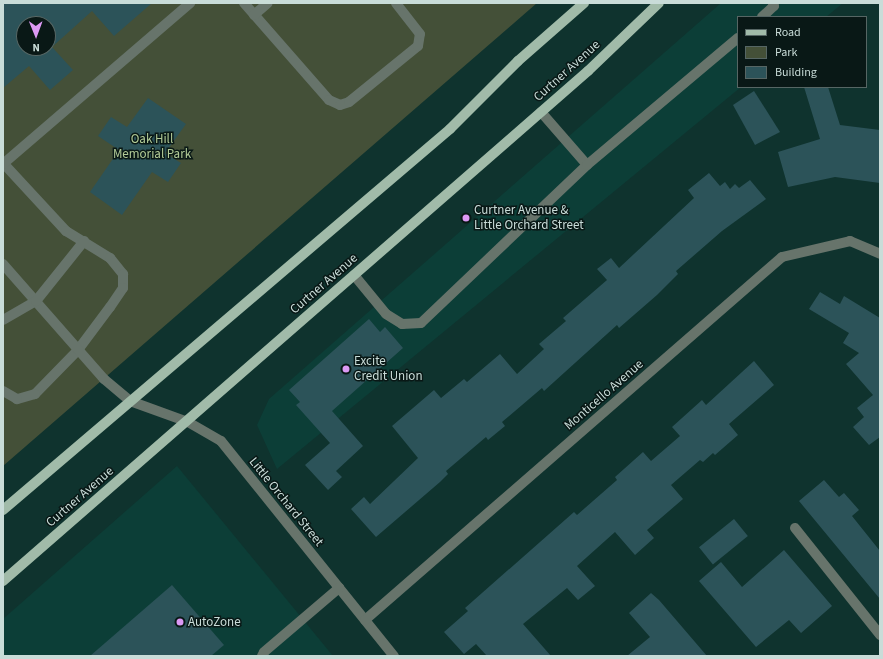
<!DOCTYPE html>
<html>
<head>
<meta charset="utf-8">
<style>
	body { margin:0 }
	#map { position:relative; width:883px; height:659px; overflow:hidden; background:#0f332e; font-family:"Source Sans 3",sans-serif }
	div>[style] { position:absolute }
	.built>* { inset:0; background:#0c3e37 }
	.green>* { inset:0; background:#445038 }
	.building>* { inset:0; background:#2c5359; transform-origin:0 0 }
	.minor>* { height:10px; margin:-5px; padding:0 5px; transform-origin:5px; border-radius:5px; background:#67746b }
	.major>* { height:10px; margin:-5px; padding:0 5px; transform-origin:5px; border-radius:5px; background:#a1bba9 }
	.dots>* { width:11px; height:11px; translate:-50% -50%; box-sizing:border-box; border:2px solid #091816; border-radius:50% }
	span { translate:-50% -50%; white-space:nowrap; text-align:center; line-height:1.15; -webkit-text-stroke:3px #091816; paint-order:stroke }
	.street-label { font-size:13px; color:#c9dcd8 }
	.park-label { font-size:13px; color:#b2cb97 }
	.poi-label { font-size:13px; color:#c9dcd8 }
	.left { translate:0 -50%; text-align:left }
	.frame { position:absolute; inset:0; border:4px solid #c9dcd8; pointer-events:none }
	.legend { position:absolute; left:737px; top:16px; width:130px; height:72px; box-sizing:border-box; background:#091816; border:1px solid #566664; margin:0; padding:5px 7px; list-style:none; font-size:12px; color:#c9dcd8 }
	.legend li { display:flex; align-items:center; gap:8px; height:20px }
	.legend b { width:20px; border:1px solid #566664 }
	.north { position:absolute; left:16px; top:16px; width:40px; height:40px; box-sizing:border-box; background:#091816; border:1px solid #566664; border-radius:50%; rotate:179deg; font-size:11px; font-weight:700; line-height:16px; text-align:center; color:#c9dcd8 }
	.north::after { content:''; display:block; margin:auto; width:14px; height:18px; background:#dc99f4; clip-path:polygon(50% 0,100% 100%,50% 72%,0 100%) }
</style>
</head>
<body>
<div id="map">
	<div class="built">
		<i style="clip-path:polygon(721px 3px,843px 3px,826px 17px,738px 17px,738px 87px,741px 87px,277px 469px,257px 425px,269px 399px)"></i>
		<i style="clip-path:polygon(177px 466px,333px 656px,3px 656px,3px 619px)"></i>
	</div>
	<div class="green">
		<i style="clip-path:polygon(evenodd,3px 3px,537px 3px,3px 466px,3px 3px,24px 24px,48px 24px,48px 48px,24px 48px,24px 24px)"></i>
	</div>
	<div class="building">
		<i style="clip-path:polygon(evenodd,3px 3px,152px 3px,114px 36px,92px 11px,52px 47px,73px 70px,50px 90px,29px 66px,3px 88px,3px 3px,24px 24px,48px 24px,48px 48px,24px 48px,24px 24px)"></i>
		<i style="clip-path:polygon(804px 87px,828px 87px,840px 125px,880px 130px,880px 183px,835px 177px,788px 187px,778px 152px,820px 139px)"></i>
		<i style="clip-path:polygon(754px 91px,780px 132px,755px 145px,733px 105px)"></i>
		<i style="clip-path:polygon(148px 98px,186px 124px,165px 153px,181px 163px,168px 182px,152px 172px,122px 215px,90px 192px,119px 150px,98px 136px,111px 117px,127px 127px)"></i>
		<i style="clip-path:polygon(709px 173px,720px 186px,725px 182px,730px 189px,735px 184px,739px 188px,750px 180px,766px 199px,722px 231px,676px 271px,678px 274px,657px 295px,619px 328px,617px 325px,544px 391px,542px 388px,502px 422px,505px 426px,488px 440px,486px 437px,446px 471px,448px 474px,440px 482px,376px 537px,351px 509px,364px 497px,370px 504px,418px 458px,392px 426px,434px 390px,441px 398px,464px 379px,467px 382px,500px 354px,517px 374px,544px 349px,539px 344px,566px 321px,563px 318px,607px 280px,597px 269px,611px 258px,619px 268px,694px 198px,688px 190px)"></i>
		<i style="clip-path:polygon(820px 292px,840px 304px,844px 296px,880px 318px,880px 437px,869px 445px,853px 427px,864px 417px,857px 408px,873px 395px,846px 364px,859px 353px,843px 343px,849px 333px,809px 309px)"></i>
		<i style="clip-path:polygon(369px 319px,380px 332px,385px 327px,403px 348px,332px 411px,363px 446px,336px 471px,342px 477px,328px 490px,305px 465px,330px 443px,296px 405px,300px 402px,289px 390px)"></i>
		<i style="clip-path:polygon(754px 361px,774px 385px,729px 424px,738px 435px,715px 455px,713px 453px,703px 462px,700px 460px,671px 485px,683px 499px,647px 530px,654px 538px,635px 555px,615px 532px,577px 566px,595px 586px,578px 600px,567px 588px,523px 624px,551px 656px,487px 656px,476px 644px,464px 654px,444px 632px,468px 611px,465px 608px,574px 512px,577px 515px,617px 480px,615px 477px,643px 452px,651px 461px,680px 436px,672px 427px,702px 400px,706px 405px)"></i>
		<i style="clip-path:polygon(824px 480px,839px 497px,844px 493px,859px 510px,852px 516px,880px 551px,880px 599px,799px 501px)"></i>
		<i style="left:734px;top:519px;width:22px;height:45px;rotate:51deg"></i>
		<i style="clip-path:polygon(784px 550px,832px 606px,801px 633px,789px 620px,756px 647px,699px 581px,721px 562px,742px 587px)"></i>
		<i style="clip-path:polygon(172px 585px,224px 645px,211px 656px,90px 656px)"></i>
		<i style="clip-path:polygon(651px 593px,659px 600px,707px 656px,627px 656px,650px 637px,629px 613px)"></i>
	</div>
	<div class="minor">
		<i style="left:244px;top:3px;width:129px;rotate:48.8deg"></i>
		<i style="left:329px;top:100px;width:12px;rotate:24deg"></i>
		<i style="left:340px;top:105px;width:9px;rotate:-18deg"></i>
		<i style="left:349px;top:102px;width:89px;rotate:-39.1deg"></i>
		<i style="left:418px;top:46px;width:12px;rotate:-81deg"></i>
		<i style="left:420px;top:34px;width:39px;rotate:-128deg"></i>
		<i style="left:254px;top:15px;width:18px;rotate:-41deg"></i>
		<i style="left:762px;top:17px;width:16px;rotate:-43deg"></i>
		<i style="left:774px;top:6px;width:3px;rotate:-108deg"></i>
		<i style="left:541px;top:112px;width:70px;rotate:49deg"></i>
		<i style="left:3px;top:163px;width:93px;rotate:47.2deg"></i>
		<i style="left:66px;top:231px;width:52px;rotate:31.5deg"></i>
		<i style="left:110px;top:258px;width:21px;rotate:51deg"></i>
		<i style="left:123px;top:274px;width:14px;rotate:90deg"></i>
		<i style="left:123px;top:288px;width:23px;rotate:124deg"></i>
		<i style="left:110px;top:307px;width:54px;rotate:126.7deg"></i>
		<i style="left:78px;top:350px;width:62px;rotate:134.3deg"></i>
		<i style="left:35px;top:394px;width:19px;rotate:164deg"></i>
		<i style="left:17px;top:399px;width:16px;rotate:-150deg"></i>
		<i style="left:3px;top:164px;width:247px;rotate:-40.7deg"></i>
		<i style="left:3px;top:264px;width:153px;rotate:48.7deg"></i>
		<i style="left:104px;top:379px;width:34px;rotate:40deg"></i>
		<i style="left:130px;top:401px;width:62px;rotate:19.9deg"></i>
		<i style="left:188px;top:422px;width:38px;rotate:30deg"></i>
		<i style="left:221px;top:441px;width:276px;rotate:51.2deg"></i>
		<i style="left:354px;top:275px;width:50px;rotate:50.6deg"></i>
		<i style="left:386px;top:314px;width:19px;rotate:32deg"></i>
		<i style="left:402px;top:324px;width:19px;rotate:-3deg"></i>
		<i style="left:421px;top:323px;width:229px;rotate:-43.6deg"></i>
		<i style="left:587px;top:165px;width:197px;rotate:-40.1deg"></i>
		<i style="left:3px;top:320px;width:38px;rotate:-30deg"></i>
		<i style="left:36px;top:301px;width:77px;rotate:-51.3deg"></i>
		<i style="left:795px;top:528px;width:137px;rotate:51.5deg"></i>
		<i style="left:365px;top:620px;width:553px;rotate:-41.04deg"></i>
		<i style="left:782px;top:257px;width:70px;rotate:-13.2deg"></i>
		<i style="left:850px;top:241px;width:33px;rotate:23deg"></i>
		<i style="left:262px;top:656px;width:4px;rotate:-63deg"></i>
		<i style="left:264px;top:652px;width:99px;rotate:-40.5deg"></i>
	</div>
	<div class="major">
		<i style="left:3px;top:510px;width:587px;rotate:-40.44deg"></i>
		<i style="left:450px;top:129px;width:96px;rotate:-45deg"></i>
		<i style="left:518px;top:61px;width:88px;rotate:-41.3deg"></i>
		<i style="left:3px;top:581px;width:776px;rotate:-41.08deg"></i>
		<i style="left:588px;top:71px;width:98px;rotate:-43.8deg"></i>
	</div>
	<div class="dots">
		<i style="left:466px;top:218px;background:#dc99f4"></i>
		<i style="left:346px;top:369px;background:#dc99f4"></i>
		<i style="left:180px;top:622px;background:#dc99f4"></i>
	</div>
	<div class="street-label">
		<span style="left:567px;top:71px;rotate:-42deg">Curtner Avenue</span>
		<span style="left:324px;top:284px;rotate:-41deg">Curtner Avenue</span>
		<span style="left:604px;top:395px;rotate:-41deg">Monticello Avenue</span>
		<span style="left:80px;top:497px;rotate:-41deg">Curtner Avenue</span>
		<span style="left:286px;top:502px;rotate:51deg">Little Orchard Street</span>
	</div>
	<div class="park-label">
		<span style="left:152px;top:147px">Oak Hill<br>Memorial Park</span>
	</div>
	<div class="poi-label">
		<span class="left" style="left:474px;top:218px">Curtner Avenue &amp;<br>Little Orchard Street</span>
		<span class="left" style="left:354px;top:369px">Excite<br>Credit Union</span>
		<span class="left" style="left:188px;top:622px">AutoZone</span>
	</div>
	<div class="frame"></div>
	<ul class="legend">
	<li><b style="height:5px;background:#a1bba9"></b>Road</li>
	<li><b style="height:11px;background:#445038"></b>Park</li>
	<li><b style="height:11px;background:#2c5359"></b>Building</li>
	</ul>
	<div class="north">N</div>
</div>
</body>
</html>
